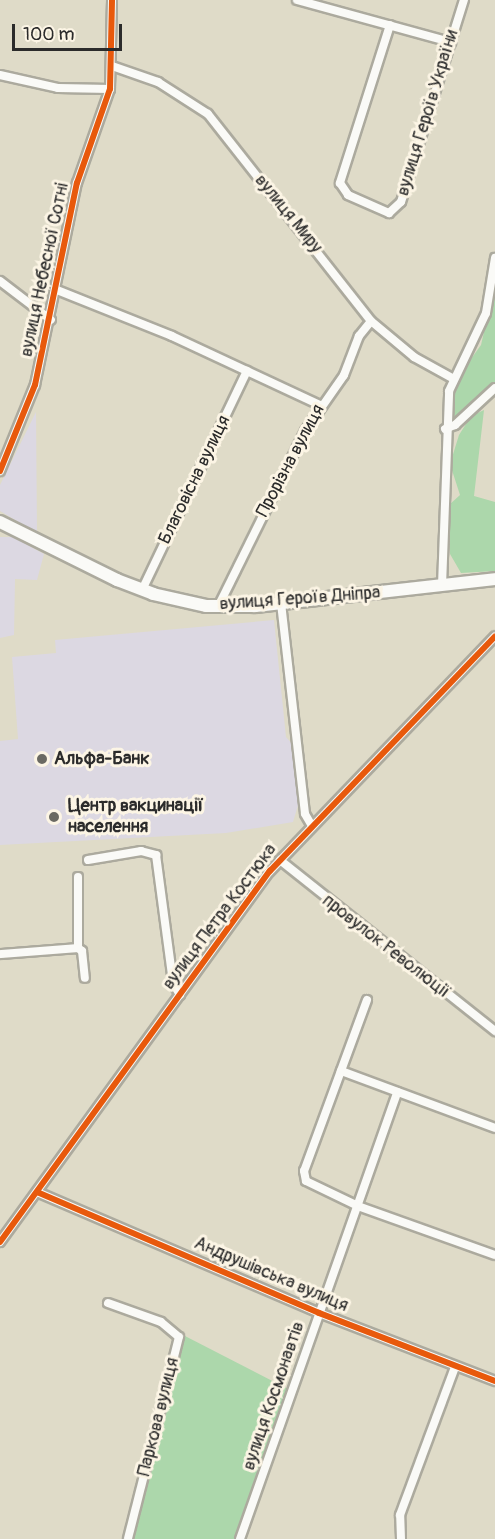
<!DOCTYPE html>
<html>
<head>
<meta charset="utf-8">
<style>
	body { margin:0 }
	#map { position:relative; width:495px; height:1539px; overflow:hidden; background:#dfdbc8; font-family:Pangolin,sans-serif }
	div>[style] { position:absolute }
	.built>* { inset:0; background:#dcd8e2 }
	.green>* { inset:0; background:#acd7ab }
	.roads { filter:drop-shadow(2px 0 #acaa9e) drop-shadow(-2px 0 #acaa9e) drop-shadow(0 2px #acaa9e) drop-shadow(0 -2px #acaa9e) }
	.street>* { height:8px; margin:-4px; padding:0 4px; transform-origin:4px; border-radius:4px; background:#fafaf7 }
	.secondary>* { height:12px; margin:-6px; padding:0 6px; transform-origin:6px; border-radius:6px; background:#fafaf7 }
	.cycleway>* { height:6px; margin:-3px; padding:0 3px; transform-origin:3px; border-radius:3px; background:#e8590c }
	.dots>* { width:16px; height:16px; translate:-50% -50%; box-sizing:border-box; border:3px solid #fcf5e5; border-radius:50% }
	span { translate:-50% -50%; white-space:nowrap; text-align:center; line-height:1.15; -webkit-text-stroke:6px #fcf5e5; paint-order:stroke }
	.street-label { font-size:18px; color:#2b2b2b }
	.poi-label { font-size:18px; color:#2b2b2b; font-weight:700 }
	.left { translate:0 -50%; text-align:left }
	.scale { position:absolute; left:12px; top:24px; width:110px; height:27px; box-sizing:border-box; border:3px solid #2b2b2b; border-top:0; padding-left:8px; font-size:18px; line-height:21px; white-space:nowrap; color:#2b2b2b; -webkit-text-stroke:4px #fcf5e5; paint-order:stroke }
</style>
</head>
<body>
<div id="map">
	<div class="built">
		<i style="clip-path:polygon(36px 412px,37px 533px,0 511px,0 485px)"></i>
		<i style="clip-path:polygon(0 537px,13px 537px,44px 554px,37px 580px,15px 579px,14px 635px,0 638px)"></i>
		<i style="clip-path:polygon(274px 620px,286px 737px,295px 747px,299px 802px,293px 822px,226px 833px,0 845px,0 741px,18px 739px,12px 657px,56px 653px,55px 640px)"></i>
	</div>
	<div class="green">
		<i style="clip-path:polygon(495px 284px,495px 384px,455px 422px,451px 416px,458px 377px,481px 345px)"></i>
		<i style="clip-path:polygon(484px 410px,474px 496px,495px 502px,495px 571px,461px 573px,450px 554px,449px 505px,460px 495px,450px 464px,459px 435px,471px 416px)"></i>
		<i style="clip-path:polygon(185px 1336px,288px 1389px,235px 1539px,133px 1539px)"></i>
	</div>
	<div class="roads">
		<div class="street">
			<i style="left:297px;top:0;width:160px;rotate:15.3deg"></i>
			<i style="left:390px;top:25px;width:166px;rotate:107.6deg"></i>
			<i style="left:340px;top:183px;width:14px;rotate:56deg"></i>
			<i style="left:348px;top:195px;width:45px;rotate:23.7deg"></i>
			<i style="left:389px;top:213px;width:16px;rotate:-43deg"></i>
			<i style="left:401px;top:202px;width:212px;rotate:-72.7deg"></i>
			<i style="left:112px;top:66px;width:49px;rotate:19.2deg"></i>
			<i style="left:158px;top:82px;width:59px;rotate:32.6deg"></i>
			<i style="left:208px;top:114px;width:263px;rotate:51.8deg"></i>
			<i style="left:371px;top:321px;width:56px;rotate:39.9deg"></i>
			<i style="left:414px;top:357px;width:43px;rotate:28.9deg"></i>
			<i style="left:0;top:75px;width:59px;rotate:12.6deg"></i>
			<i style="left:58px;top:88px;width:52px;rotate:1.1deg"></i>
			<i style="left:0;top:281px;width:64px;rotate:37.4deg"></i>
			<i style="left:57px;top:290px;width:124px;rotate:21.8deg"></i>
			<i style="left:172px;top:336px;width:163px;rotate:25deg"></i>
			<i style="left:445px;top:429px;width:11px;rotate:-22deg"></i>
			<i style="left:455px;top:425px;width:54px;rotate:-42.8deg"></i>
			<i style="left:0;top:471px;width:93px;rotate:-67.9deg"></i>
			<i style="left:35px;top:385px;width:206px;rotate:-78.3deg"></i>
			<i style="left:77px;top:183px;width:100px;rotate:-70.7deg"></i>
			<i style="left:110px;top:89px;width:89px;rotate:-88.7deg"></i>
			<i style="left:442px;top:586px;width:195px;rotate:-87.9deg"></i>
			<i style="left:449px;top:391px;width:86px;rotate:-64.6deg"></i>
			<i style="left:486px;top:313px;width:56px;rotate:-80.7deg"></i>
			<i style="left:142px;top:590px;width:243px;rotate:-64.4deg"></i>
			<i style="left:281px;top:603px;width:212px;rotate:83.5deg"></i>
			<i style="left:305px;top:814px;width:14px;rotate:60deg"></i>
			<i style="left:218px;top:607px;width:196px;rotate:-63.7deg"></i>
			<i style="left:305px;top:431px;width:68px;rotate:-55.1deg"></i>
			<i style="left:344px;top:375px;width:42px;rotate:-69deg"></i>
			<i style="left:359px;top:336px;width:19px;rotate:-51deg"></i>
			<i style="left:88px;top:860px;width:54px;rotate:-9.6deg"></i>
			<i style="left:141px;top:851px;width:16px;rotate:15deg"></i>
			<i style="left:156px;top:855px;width:129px;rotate:82.4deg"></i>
			<i style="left:173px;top:983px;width:14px;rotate:60deg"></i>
			<i style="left:280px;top:860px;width:275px;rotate:38.5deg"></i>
			<i style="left:78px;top:877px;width:71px;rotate:90deg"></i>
			<i style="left:78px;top:948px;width:5px;rotate:37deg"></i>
			<i style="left:82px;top:951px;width:27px;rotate:84deg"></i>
			<i style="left:0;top:954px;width:78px;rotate:-4.4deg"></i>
			<i style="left:367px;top:1000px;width:182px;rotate:110.2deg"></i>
			<i style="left:304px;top:1171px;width:10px;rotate:79deg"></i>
			<i style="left:306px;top:1181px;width:58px;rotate:25.7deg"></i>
			<i style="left:358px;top:1206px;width:145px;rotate:19.7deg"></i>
			<i style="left:341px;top:1071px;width:164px;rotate:20.3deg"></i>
			<i style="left:37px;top:1192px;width:307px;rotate:23.2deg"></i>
			<i style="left:319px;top:1313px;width:189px;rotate:21.1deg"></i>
			<i style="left:0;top:1242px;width:459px;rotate:-54deg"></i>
			<i style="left:270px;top:871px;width:325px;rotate:-46.2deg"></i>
			<i style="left:108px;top:1303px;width:56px;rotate:19.7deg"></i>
			<i style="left:161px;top:1322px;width:23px;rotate:40deg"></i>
			<i style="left:179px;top:1337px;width:208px;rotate:104.2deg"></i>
			<i style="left:240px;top:1539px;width:474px;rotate:-70.6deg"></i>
			<i style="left:401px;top:1539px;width:24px;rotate:-92deg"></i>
			<i style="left:400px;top:1515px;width:158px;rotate:-69.6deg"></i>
		</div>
		<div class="secondary">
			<i style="left:0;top:522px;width:131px;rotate:26.4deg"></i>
			<i style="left:117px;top:580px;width:39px;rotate:21deg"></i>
			<i style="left:153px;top:594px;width:54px;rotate:12.8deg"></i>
			<i style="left:206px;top:606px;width:49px"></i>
			<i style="left:255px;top:606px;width:242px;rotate:-6.4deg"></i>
		</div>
	</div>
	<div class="cycleway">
		<i style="left:0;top:471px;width:93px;rotate:-67.9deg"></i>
		<i style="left:35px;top:385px;width:206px;rotate:-78.3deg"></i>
		<i style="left:77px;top:183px;width:100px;rotate:-70.7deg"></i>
		<i style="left:110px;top:89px;width:89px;rotate:-88.7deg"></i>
		<i style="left:37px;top:1192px;width:307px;rotate:23.2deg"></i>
		<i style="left:319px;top:1313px;width:189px;rotate:21.1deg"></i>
		<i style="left:0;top:1242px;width:459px;rotate:-54deg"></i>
		<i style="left:270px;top:871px;width:325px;rotate:-46.2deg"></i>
	</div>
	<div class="dots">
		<i style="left:42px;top:759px;background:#6a6962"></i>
		<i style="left:54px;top:817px;background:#6a6962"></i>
	</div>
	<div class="street-label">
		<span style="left:428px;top:113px;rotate:-73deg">вулиця Героїв України</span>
		<span style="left:288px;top:214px;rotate:51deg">вулиця Миру</span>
		<span style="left:45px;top:270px;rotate:-78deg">вулиця Небесної Сотні</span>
		<span style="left:291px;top:461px;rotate:-62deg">Прорізна вулиця</span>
		<span style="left:195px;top:480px;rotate:-64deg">Благовісна вулиця</span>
		<span style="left:300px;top:599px;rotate:-4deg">вулиця Героїв Дніпра</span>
		<span style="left:220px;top:917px;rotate:-53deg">вулиця Петра Костюка</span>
		<span style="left:386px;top:947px;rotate:38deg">провулок Революції</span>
		<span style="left:271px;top:1275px;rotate:23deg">Андрушівська вулиця</span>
		<span style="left:274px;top:1396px;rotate:-71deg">вулиця Космонавтів</span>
		<span style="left:159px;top:1417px;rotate:-76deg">Паркова вулиця</span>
	</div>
	<div class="poi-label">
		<span class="left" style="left:54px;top:759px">Альфа-Банк</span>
		<span class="left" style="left:68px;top:817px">Центр вакцинації<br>населення</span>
	</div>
	<div class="scale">100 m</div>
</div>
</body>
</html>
